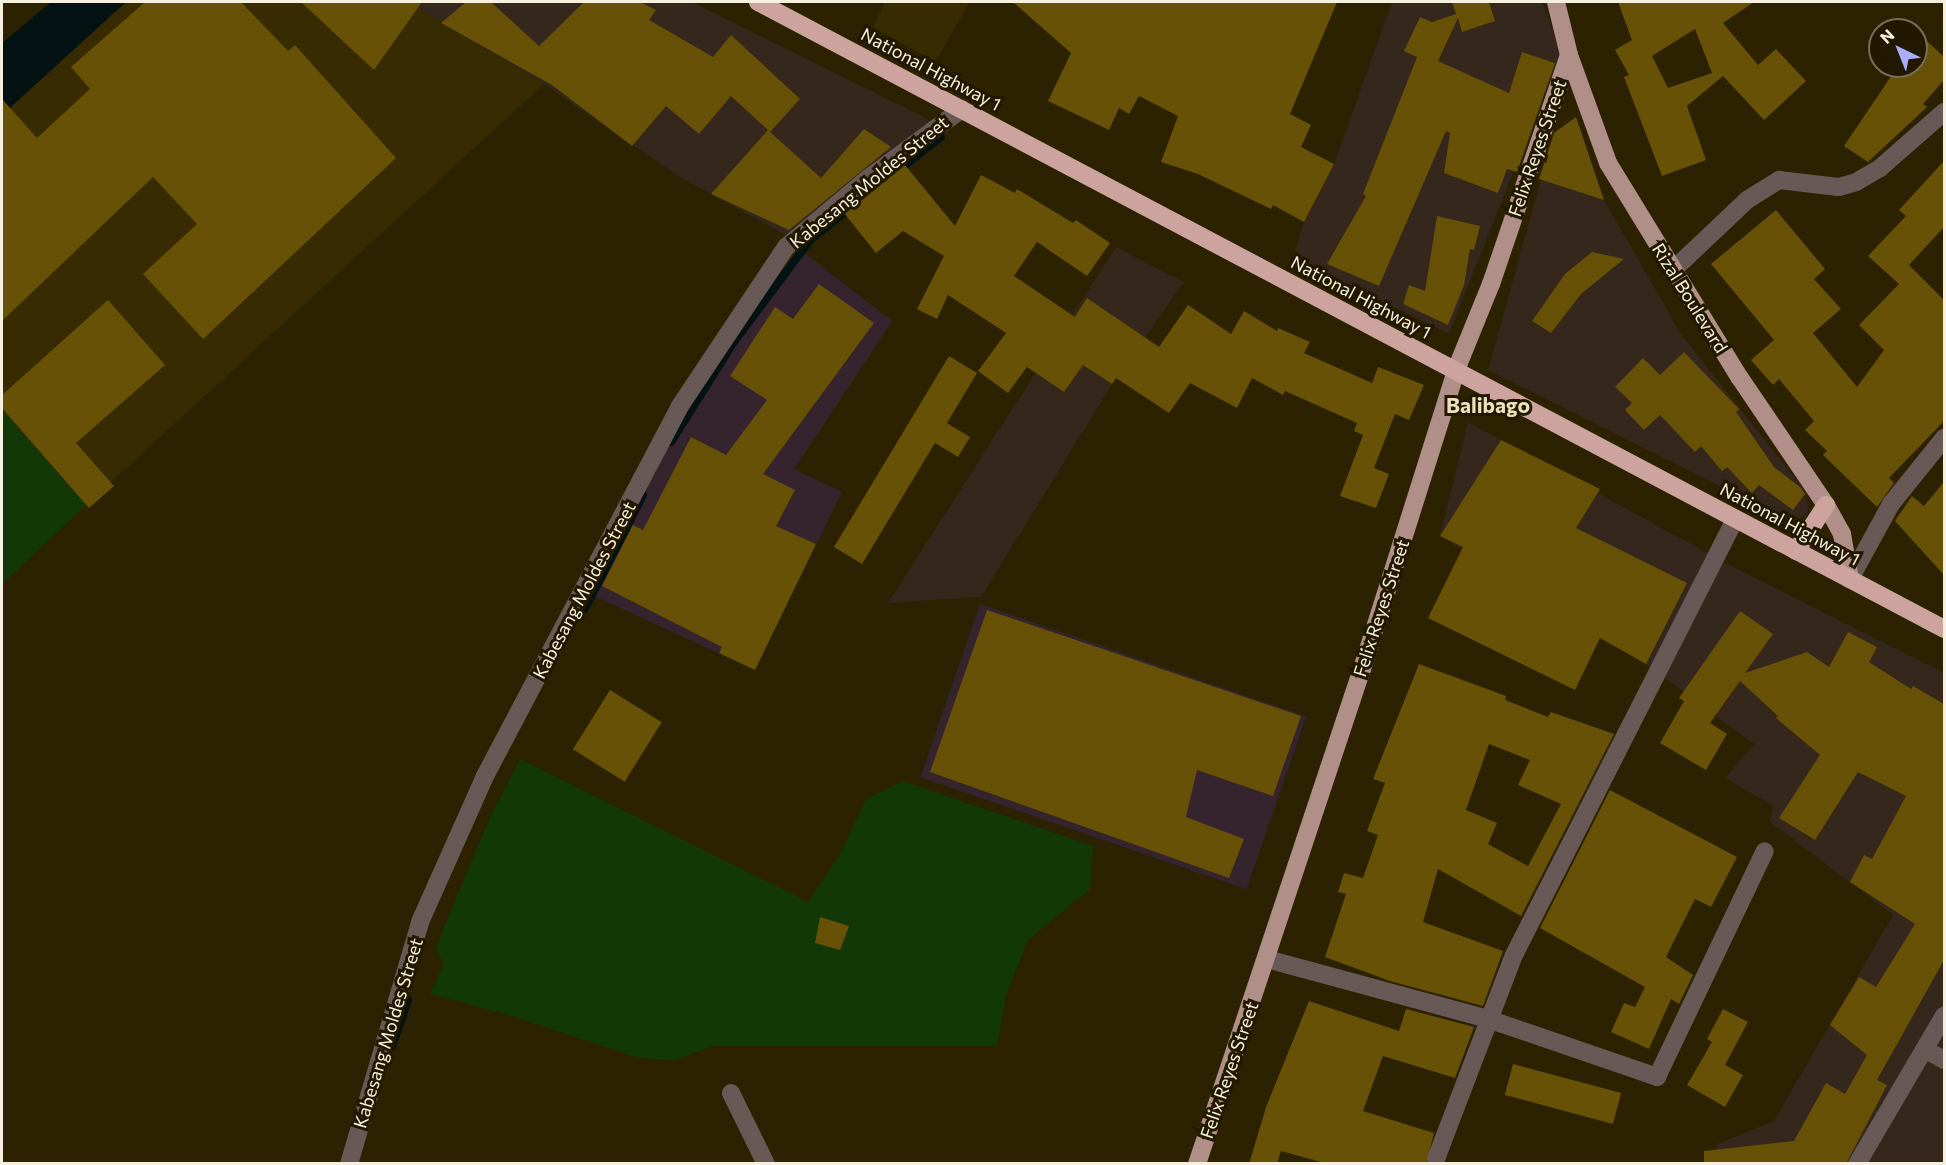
<!DOCTYPE html>
<html>
<head>
<meta charset="utf-8">
<style>
	body { margin:0 }
	#map { position:relative; width:1946px; height:1165px; overflow:hidden; background:#2c2202; font-family:Commissioner,sans-serif }
	div>[style] { position:absolute }
	.commercial>* { inset:0; background:#35271b }
	.built>* { inset:0; background:#382b01 }
	.education>* { inset:0; background:#35242d; transform-origin:0 0 }
	.green>* { inset:0; background:#123808 }
	.water>* { inset:0; background:#041213 }
	.stream>* { height:8px; margin:-4px; padding:0 4px; transform-origin:4px; border-radius:4px; background:#041213 }
	.building>* { inset:0; background:#665106; transform-origin:0 0 }
	.minor>* { height:18px; margin:-9px; padding:0 9px; transform-origin:9px; border-radius:9px; background:#695956 }
	.major>* { height:18px; margin:-9px; padding:0 9px; transform-origin:9px; border-radius:9px; background:#b08f89 }
	.highway>* { height:18px; margin:-9px; padding:0 9px; transform-origin:9px; border-radius:9px; background:#cca49d }
	span { translate:-50% -50%; white-space:nowrap; text-align:center; line-height:1.15; -webkit-text-stroke:6px #221800; paint-order:stroke }
	.street-label { font-size:18px; color:#f6f0de }
	.quarter-label { font-size:21px; color:#ede0bd; font-weight:700 }
	.frame { position:absolute; inset:0; border:3px solid #f6f0de; pointer-events:none }
	.north { position:absolute; left:1868px; top:18px; width:60px; height:60px; box-sizing:border-box; background:#221800; border:2px solid #776e59; border-radius:50%; rotate:317deg; font-size:16px; font-weight:700; line-height:24px; text-align:center; color:#f6f0de }
	.north::after { content:''; display:block; margin:auto; width:21px; height:27px; background:#abaffb; clip-path:polygon(50% 0,100% 100%,50% 72%,0 100%) }
</style>
</head>
<body>
<div id="map">
	<div class="commercial">
		<i style="clip-path:polygon(406px 2px,692px 2px,934px 122px,795px 236px,784px 234px,678px 176px,544px 84px)"></i>
		<i style="clip-path:polygon(1392px 2px,1542px 2px,1561px 52px,1449px 334px,1293px 257px,1304px 222px,1334px 164px)"></i>
		<i style="clip-path:polygon(1576px 117px,1604px 200px,1681px 334px,1806px 492px,1808px 513px,1793px 523px,1488px 370px,1554px 133px)"></i>
		<i style="clip-path:polygon(1116px 247px,1184px 282px,1112px 384px,981px 597px,888px 603px)"></i>
		<i style="clip-path:polygon(1468px 422px,1731px 566px,1944px 673px,1944px 1163px,1717px 1163px,1717px 1144px,1774px 1121px,1893px 915px,1769px 821px,1774px 806px,1725px 778px,1754px 744px,1646px 664px,1440px 536px)"></i>
	</div>
	<div class="built">
		<i style="clip-path:polygon(126px 2px,406px 2px,544px 84px,86px 505px,2px 410px,2px 115px)"></i>
		<i style="clip-path:polygon(885px 2px,970px 2px,935px 62px,873px 27px)"></i>
	</div>
	<div class="education">
		<i style="clip-path:polygon(802px 251px,892px 321px,794px 469px,842px 492px,755px 670px,592px 595px,671px 442px,734px 342px)"></i>
		<i style="left:980px;top:604px;width:345px;height:183px;rotate:19deg"></i>
	</div>
	<div class="green">
		<i style="clip-path:polygon(2px 410px,86px 505px,2px 584px)"></i>
		<i style="clip-path:polygon(520px 759px,808px 902px,840px 854px,866px 799px,902px 781px,1093px 846px,1090px 889px,1028px 940px,1006px 995px,997px 1046px,712px 1046px,675px 1060px,640px 1058px,505px 1014px,430px 994px,444px 964px,436px 950px,442px 932px,490px 817px)"></i>
	</div>
	<div class="water">
		<i style="clip-path:polygon(51px 2px,126px 2px,2px 115px,2px 43px)"></i>
	</div>
	<div class="stream">
		<i style="left:671px;top:442px;width:118px;rotate:-57.8deg"></i>
		<i style="left:734px;top:342px;width:129px;rotate:-53.2deg"></i>
		<i style="left:811px;top:239px;width:165px;rotate:-38.1deg"></i>
		<i style="left:585px;top:609px;width:128px;rotate:-63deg"></i>
		<i style="left:392px;top:1047px;width:50px;rotate:-71.2deg"></i>
	</div>
	<div class="building">
		<i style="clip-path:polygon(145px 2px,241px 2px,288px 51px,295px 45px,396px 158px,203px 339px,143px 274px,197px 224px,153px 177px,2px 321px,2px 99px,37px 138px,90px 89px,71px 67px)"></i>
		<i style="clip-path:polygon(301px 2px,422px 2px,374px 70px)"></i>
		<i style="clip-path:polygon(466px 2px,491px 2px,539px 46px,584px 2px,640px 2px,656px 10px,649px 20px,713px 57px,731px 35px,800px 99px,770px 132px,731px 96px,699px 134px,666px 106px,632px 146px,552px 85px,441px 23px)"></i>
		<i style="clip-path:polygon(1013px 2px,1337px 2px,1290px 114px,1311px 125px,1301px 147px,1334px 164px,1304px 222px,1273px 205px,1271px 209px,1198px 174px,1161px 162px,1178px 116px,1139px 96px,1129px 114px,1119px 108px,1109px 130px,1048px 101px,1071px 53px)"></i>
		<i style="clip-path:polygon(1452px 2px,1489px 2px,1495px 21px,1462px 32px,1458px 18px,1438px 61px,1509px 93px,1522px 52px,1555px 63px,1517px 172px,1507px 169px,1498px 193px,1444px 173px,1450px 133px,1446px 131px,1379px 286px,1327px 264px,1366px 196px,1363px 194px,1417px 57px,1404px 51px,1420px 17px,1432px 22px,1456px 14px)"></i>
		<i style="clip-path:polygon(evenodd,1618px 2px,1754px 2px,1723px 23px,1758px 65px,1776px 49px,1806px 81px,1764px 120px,1723px 76px,1687px 106px,1706px 160px,1662px 176px,1624px 77px,1629px 75px,1615px 50px,1632px 40px,1618px 2px,1695px 29px,1712px 73px,1668px 88px,1652px 56px,1695px 29px)"></i>
		<i style="clip-path:polygon(1916px 31px,1944px 57px,1944px 80px,1923px 104px,1927px 107px,1868px 162px,1844px 146px,1898px 66px,1916px 66px)"></i>
		<i style="clip-path:polygon(1576px 117px,1604px 200px,1539px 179px,1554px 133px)"></i>
		<i style="clip-path:polygon(864px 129px,891px 147px,789px 230px,711px 194px,768px 130px,821px 178px)"></i>
		<i style="clip-path:polygon(1944px 161px,1944px 227px,1909px 265px,1944px 300px,1944px 421px,1889px 478px,1894px 483px,1877px 507px,1823px 455px,1827px 451px,1805px 430px,1814px 421px,1779px 379px,1773px 385px,1751px 360px,1774px 340px,1711px 264px,1776px 210px,1825px 269px,1814px 279px,1841px 309px,1813px 333px,1857px 387px,1884px 350px,1859px 325px,1899px 284px,1868px 256px,1906px 216px,1899px 210px)"></i>
		<i style="clip-path:polygon(905px 165px,955px 226px,981px 175px,1015px 193px,1017px 189px,1073px 223px,1076px 220px,1110px 243px,1087px 276px,1037px 242px,1014px 276px,1075px 317px,1087px 298px,1159px 347px,1188px 305px,1231px 334px,1244px 311px,1277px 331px,1278px 328px,1310px 342px,1304px 353px,1372px 383px,1378px 367px,1424px 385px,1409px 420px,1395px 414px,1374px 468px,1389px 474px,1376px 508px,1340px 496px,1363px 435px,1354px 431px,1357px 423px,1285px 391px,1283px 395px,1252px 378px,1237px 408px,1190px 383px,1169px 413px,1116px 378px,1112px 384px,1083px 365px,1064px 392px,1027px 367px,1008px 393px,978px 371px,1006px 333px,948px 295px,937px 319px,917px 309px,944px 256px,903px 231px,876px 253px,844px 213px)"></i>
		<i style="clip-path:polygon(1437px 216px,1480px 226px,1474px 250px,1470px 249px,1464px 285px,1448px 325px,1403px 304px,1409px 285px,1425px 291px)"></i>
		<i style="clip-path:polygon(1592px 252px,1624px 259px,1581px 294px,1551px 333px,1532px 321px,1565px 274px)"></i>
		<i style="clip-path:polygon(819px 284px,874px 323px,763px 474px,795px 490px,776px 526px,816px 544px,755px 670px,719px 653px,722px 647px,602px 586px,633px 525px,643px 530px,691px 437px,726px 455px,767px 400px,730px 376px,775px 307px,793px 319px)"></i>
		<i style="clip-path:polygon(108px 300px,165px 365px,76px 443px,114px 486px,89px 508px,2px 408px,2px 395px)"></i>
		<i style="clip-path:polygon(1684px 352px,1739px 409px,1736px 412px,1774px 467px,1801px 488px,1805px 494px,1793px 510px,1759px 485px,1752px 493px,1727px 467px,1722px 471px,1701px 446px,1695px 452px,1660px 415px,1644px 430px,1625px 410px,1632px 403px,1615px 387px,1643px 358px,1660px 375px)"></i>
		<i style="clip-path:polygon(949px 356px,977px 373px,947px 423px,970px 437px,958px 457px,935px 443px,862px 564px,834px 547px)"></i>
		<i style="clip-path:polygon(1501px 440px,1600px 489px,1576px 528px,1687px 583px,1646px 664px,1600px 638px,1575px 690px,1428px 618px,1463px 547px,1440px 536px)"></i>
		<i style="clip-path:polygon(1944px 482px,1944px 575px,1895px 521px,1912px 496px,1924px 506px)"></i>
		<i style="clip-path:polygon(987px 610px,1301px 716px,1273px 796px,1197px 770px,1186px 817px,1244px 839px,1229px 878px,930px 772px)"></i>
		<i style="clip-path:polygon(1740px 611px,1773px 634px,1745px 673px,1807px 652px,1829px 667px,1848px 632px,1877px 647px,1869px 662px,1911px 689px,1913px 686px,1944px 704px,1944px 960px,1877px 1080px,1887px 1085px,1846px 1164px,1704px 1164px,1704px 1151px,1794px 1141px,1826px 1083px,1845px 1094px,1867px 1055px,1830px 1025px,1859px 977px,1876px 987px,1915px 924px,1850px 882px,1864px 855px,1872px 859px,1906px 796px,1858px 772px,1815px 840px,1779px 818px,1820px 755px,1776px 718px,1778px 716px,1740px 681px,1710px 723px,1727px 734px,1706px 770px,1660px 743px,1684px 701px,1679px 698px)"></i>
		<i style="clip-path:polygon(evenodd,1419px 664px,1506px 696px,1505px 700px,1548px 717px,1551px 712px,1614px 734px,1521px 916px,1438px 869px,1423px 922px,1503px 951px,1483px 1006px,1390px 981px,1325px 957px,1346px 894px,1338px 892px,1344px 873px,1363px 878px,1378px 835px,1367px 831px,1385px 783px,1373px 779px,1419px 664px,1489px 744px,1530px 760px,1518px 785px,1561px 804px,1528px 866px,1488px 844px,1497px 823px,1466px 810px,1489px 744px)"></i>
		<i style="left:610px;top:690px;width:61px;height:70px;rotate:32deg"></i>
		<i style="clip-path:polygon(1610px 790px,1737px 857px,1711px 907px,1695px 899px,1666px 957px,1693px 975px,1679px 1004px,1671px 999px,1649px 1049px,1611px 1032px,1624px 1003px,1635px 1007px,1645px 987px,1540px 928px)"></i>
		<i style="clip-path:polygon(820px 917px,849px 926px,840px 950px,815px 943px)"></i>
		<i style="clip-path:polygon(1309px 1001px,1399px 1031px,1406px 1009px,1474px 1027px,1455px 1078px,1383px 1056px,1363px 1111px,1434px 1133px,1426px 1164px,1328px 1164px,1281px 1151px,1277px 1164px,1249px 1164px,1266px 1107px)"></i>
		<i style="clip-path:polygon(1723px 1009px,1748px 1022px,1725px 1065px,1743px 1075px,1725px 1107px,1687px 1085px,1712px 1042px,1707px 1039px)"></i>
		<i style="left:1513px;top:1064px;width:112px;height:32px;rotate:15deg"></i>
	</div>
	<div class="minor">
		<i style="left:1672px;top:271px;width:103px;rotate:-43.4deg"></i>
		<i style="left:1747px;top:200px;width:38px;rotate:-32deg"></i>
		<i style="left:1779px;top:180px;width:60px;rotate:6.7deg"></i>
		<i style="left:1839px;top:187px;width:18px;rotate:-16deg"></i>
		<i style="left:1856px;top:182px;width:28px;rotate:-30deg"></i>
		<i style="left:1880px;top:168px;width:85px;rotate:-41.2deg"></i>
		<i style="left:1850px;top:579px;width:85px;rotate:-61.3deg"></i>
		<i style="left:1891px;top:504px;width:85px;rotate:-51.2deg"></i>
		<i style="left:1267px;top:959px;width:229px;rotate:15.2deg"></i>
		<i style="left:1488px;top:1019px;width:179px;rotate:18.9deg"></i>
		<i style="left:1657px;top:1077px;width:250px;rotate:-64.5deg"></i>
		<i style="left:1926px;top:1050px;width:21px;rotate:29deg"></i>
		<i style="left:731px;top:1093px;width:79px;rotate:63.8deg"></i>
		<i style="left:1436px;top:1159px;width:218px;rotate:-69.1deg"></i>
		<i style="left:1514px;top:955px;width:488px;rotate:-63.1deg"></i>
		<i style="left:349px;top:1164px;width:252px;rotate:-73.6deg"></i>
		<i style="left:420px;top:922px;width:160px;rotate:-66deg"></i>
		<i style="left:485px;top:776px;width:418px;rotate:-62.2deg"></i>
		<i style="left:680px;top:406px;width:191px;rotate:-56.3deg"></i>
		<i style="left:786px;top:247px;width:106px;rotate:-40deg"></i>
		<i style="left:867px;top:179px;width:118px;rotate:-36.4deg"></i>
		<i style="left:1857px;top:1164px;width:172px;rotate:-59.6deg"></i>
	</div>
	<div class="major">
		<i style="left:1556px;top:2px;width:55px;rotate:76.2deg"></i>
		<i style="left:1569px;top:55px;width:115px;rotate:70.1deg"></i>
		<i style="left:1608px;top:163px;width:252px;rotate:58.5deg"></i>
		<i style="left:1740px;top:378px;width:153px;rotate:55.9deg"></i>
		<i style="left:1826px;top:505px;width:33px;rotate:61deg"></i>
		<i style="left:1842px;top:534px;width:46px;rotate:79.9deg"></i>
		<i style="left:1197px;top:1164px;width:522px;rotate:-71.57deg"></i>
		<i style="left:1362px;top:669px;width:313px;rotate:-72.5deg"></i>
		<i style="left:1456px;top:370px;width:93px;rotate:-67.9deg"></i>
		<i style="left:1491px;top:284px;width:242px;rotate:-71.2deg"></i>
	</div>
	<div class="highway">
		<i style="left:758px;top:2px;width:1342px;rotate:27.86deg"></i>
		<i style="left:1796px;top:551px;width:55px;rotate:-56.9deg"></i>
	</div>
	<div class="street-label">
		<span style="left:931px;top:69px;rotate:28deg">National Highway 1</span>
		<span style="left:1537px;top:148px;rotate:-71deg">Felix Reyes Street</span>
		<span style="left:869px;top:182px;rotate:-39deg">Kabesang Moldes Street</span>
		<span style="left:1361px;top:297px;rotate:28deg">National Highway 1</span>
		<span style="left:1690px;top:298px;rotate:58deg">Rizal Boulevard</span>
		<span style="left:1790px;top:524px;rotate:28deg">National Highway 1</span>
		<span style="left:584px;top:590px;rotate:-62deg">Kabesang Moldes Street</span>
		<span style="left:1381px;top:608px;rotate:-72deg">Felix Reyes Street</span>
		<span style="left:388px;top:1033px;rotate:-73deg">Kabesang Moldes Street</span>
		<span style="left:1229px;top:1070px;rotate:-71deg">Felix Reyes Street</span>
	</div>
	<div class="quarter-label">
		<span style="left:1488px;top:405px">Balibago</span>
	</div>
	<div class="frame"></div>
	<div class="north">N</div>
</div>
</body>
</html>
